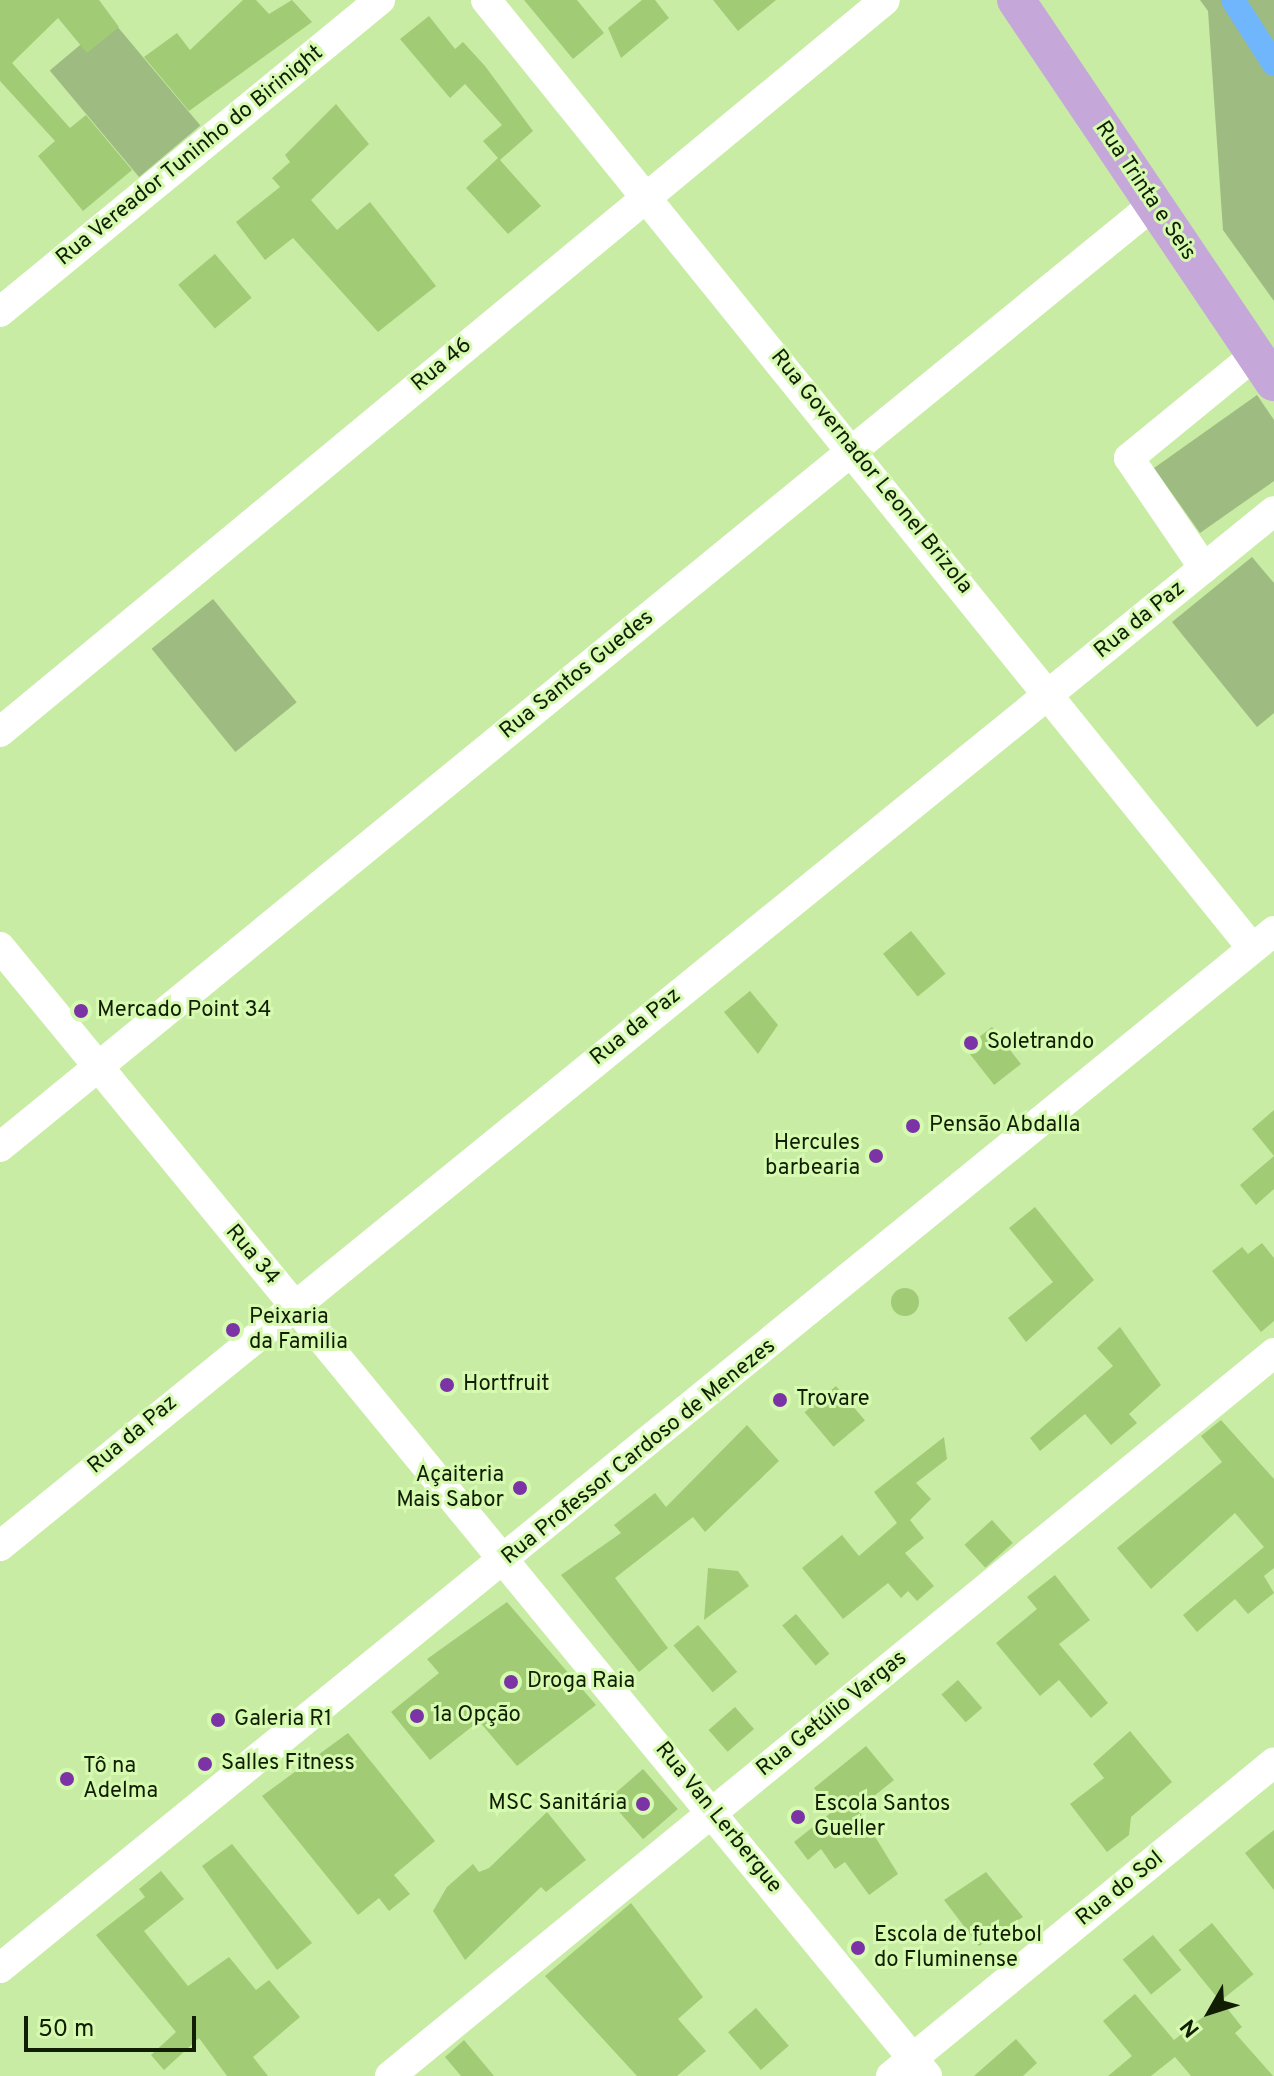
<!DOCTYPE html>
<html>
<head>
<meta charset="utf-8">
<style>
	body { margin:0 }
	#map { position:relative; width:1274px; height:2076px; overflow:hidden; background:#c8eca4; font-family:Overpass,sans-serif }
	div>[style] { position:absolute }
	.green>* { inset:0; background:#9ebb82; transform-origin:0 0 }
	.canal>* { height:24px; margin:-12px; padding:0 12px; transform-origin:12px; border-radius:12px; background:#70b6fc }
	.building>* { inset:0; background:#a1cb74; transform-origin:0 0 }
	.round { border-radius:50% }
	.minor>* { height:30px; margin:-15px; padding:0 15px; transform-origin:15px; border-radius:15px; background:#fff }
	.major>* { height:38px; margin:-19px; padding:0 19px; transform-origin:19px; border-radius:19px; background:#c5a7da }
	.dots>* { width:22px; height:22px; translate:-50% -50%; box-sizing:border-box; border:4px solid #d5fab0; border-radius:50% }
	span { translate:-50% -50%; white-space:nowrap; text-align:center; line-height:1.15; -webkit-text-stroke:6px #d5fab0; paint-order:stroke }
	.street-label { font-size:22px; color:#111e03 }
	.poi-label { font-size:22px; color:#111e03 }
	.left { translate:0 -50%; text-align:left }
	.right { translate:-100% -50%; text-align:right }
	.north { position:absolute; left:1170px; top:1972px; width:80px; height:80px; -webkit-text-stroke:6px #d5fab0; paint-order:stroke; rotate:231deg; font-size:22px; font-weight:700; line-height:32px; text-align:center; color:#111e03 }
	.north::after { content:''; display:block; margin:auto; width:28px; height:36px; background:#111e03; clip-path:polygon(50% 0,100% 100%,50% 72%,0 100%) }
	.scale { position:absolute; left:24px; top:2016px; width:172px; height:36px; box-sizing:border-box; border:4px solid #111e03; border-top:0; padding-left:10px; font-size:24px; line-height:28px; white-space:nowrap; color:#111e03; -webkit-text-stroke:6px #d5fab0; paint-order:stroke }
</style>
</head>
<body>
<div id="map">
	<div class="green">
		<i style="clip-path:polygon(1200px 0,1274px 0,1274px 301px,1223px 230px,1208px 11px)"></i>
		<i style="left:111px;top:19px;width:139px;height:80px;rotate:50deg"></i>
		<i style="clip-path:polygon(1257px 395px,1274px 420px,1274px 481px,1200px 533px,1154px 468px)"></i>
		<i style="clip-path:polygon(1252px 557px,1274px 583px,1274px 713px,1257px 727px,1172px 622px)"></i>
		<i style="left:213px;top:599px;width:133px;height:79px;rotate:51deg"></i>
	</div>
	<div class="canal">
		<i style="left:1233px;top:0;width:76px;rotate:57.4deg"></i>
	</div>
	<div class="building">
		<i style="clip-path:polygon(0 0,99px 0,119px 27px,87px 53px,58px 18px,12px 63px,70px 128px,86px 115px,132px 170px,83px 211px,38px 156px,55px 141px,0 81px)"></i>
		<i style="clip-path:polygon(243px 0,256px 0,269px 14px,292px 0,312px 22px,189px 111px,144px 57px,177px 33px,190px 50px)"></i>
		<i style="clip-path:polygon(524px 0,577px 0,604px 33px,573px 59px)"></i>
		<i style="clip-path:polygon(642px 0,655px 0,669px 18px,621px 58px,608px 28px)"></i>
		<i style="clip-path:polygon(713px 0,776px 0,738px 31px)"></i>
		<i style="clip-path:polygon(429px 16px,455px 49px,463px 42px,485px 66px,533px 131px,500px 160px,541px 206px,508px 234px,466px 188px,498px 158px,483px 141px,502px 125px,465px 84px,450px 98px,400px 39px)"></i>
		<i style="clip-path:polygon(336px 104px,369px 144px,311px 200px,337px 230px,370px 202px,436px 286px,378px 332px,293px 238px,265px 260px,236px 222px,280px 187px,272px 178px,290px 162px,285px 155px)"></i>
		<i style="left:215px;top:254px;width:57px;height:48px;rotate:50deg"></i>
		<i style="left:911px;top:931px;width:55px;height:36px;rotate:51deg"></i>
		<i style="clip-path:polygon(750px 991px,778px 1025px,758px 1054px,724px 1012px)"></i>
		<i style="left:992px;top:1027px;width:47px;height:34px;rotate:52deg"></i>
		<i style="clip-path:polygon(1274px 1110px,1274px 1189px,1256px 1205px,1240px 1185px,1274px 1156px,1252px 1129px)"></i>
		<i style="clip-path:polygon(1035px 1207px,1094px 1280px,1026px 1342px,1008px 1318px,1053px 1282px,1009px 1228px)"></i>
		<i style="clip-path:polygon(1262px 1243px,1274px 1258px,1274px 1321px,1261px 1332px,1212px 1271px,1242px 1247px,1248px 1254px)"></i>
		<i class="round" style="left:891px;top:1288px;width:28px;height:28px"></i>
		<i style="clip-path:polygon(1120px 1327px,1161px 1385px,1129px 1414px,1137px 1423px,1111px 1445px,1085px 1414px,1040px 1451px,1030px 1438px,1113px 1366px,1097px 1348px)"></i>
		<i style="left:836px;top:1386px;width:45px;height:41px;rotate:50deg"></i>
		<i style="clip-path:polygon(1221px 1420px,1274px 1479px,1274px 1568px,1264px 1576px,1274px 1593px,1248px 1614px,1235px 1599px,1197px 1632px,1183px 1615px,1264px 1547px,1235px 1513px,1151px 1589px,1117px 1548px,1222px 1462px,1201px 1436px)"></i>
		<i style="clip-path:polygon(747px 1425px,779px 1461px,705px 1532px,693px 1517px,615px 1578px,668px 1648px,639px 1672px,561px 1575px,621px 1533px,614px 1525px,655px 1493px,666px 1507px)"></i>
		<i style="clip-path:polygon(944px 1437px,947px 1459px,916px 1483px,931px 1499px,910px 1520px,924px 1538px,905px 1553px,934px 1586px,917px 1601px,908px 1591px,901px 1598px,888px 1583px,843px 1619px,802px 1568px,842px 1535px,859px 1556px,897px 1523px,874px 1492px)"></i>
		<i style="left:992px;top:1520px;width:31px;height:37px;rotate:48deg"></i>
		<i style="clip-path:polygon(708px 1568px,738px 1571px,749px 1586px,704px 1620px)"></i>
		<i style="clip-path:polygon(1055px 1575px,1090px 1620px,1059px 1644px,1108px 1703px,1091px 1718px,1059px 1680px,1040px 1696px,996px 1643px,1037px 1609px,1027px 1597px)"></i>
		<i style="clip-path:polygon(507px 1602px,596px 1705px,517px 1766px,479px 1721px,430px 1760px,391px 1712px,439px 1673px,427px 1659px)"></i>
		<i style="left:796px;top:1614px;width:52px;height:18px;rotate:50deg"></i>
		<i style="left:698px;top:1625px;width:61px;height:32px;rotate:50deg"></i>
		<i style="left:958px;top:1680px;width:37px;height:22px;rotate:49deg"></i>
		<i style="left:735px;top:1707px;width:29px;height:35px;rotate:49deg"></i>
		<i style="clip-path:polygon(1130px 1731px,1172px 1782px,1131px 1817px,1129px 1835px,1107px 1852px,1070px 1804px,1104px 1778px,1093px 1764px)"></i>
		<i style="clip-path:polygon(348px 1733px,435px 1841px,394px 1875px,410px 1894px,389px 1911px,379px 1898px,358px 1915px,262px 1796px)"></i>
		<i style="clip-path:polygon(866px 1746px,894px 1780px,858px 1809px,898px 1874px,869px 1895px,845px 1862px,835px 1869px,821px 1849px,808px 1860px,794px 1842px,833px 1811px,814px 1788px)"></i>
		<i style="left:643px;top:1769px;width:53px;height:46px;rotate:49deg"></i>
		<i style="clip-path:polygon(547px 1812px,586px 1860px,546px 1892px,541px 1887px,465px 1960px,433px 1911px,447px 1887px,473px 1864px,479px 1872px,489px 1868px)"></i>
		<i style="clip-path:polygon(1274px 1830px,1274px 1890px,1245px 1853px)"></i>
		<i style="clip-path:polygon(232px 1844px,312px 1943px,277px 1970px,202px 1866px)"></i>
		<i style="clip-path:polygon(161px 1871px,184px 1899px,144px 1931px,188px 1986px,229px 1957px,256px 1990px,269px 1980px,300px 2017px,253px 2057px,268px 2076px,227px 2076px,199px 2038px,164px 2070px,151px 2055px,176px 2032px,96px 1935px,145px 1897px,139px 1889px)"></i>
		<i style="clip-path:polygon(986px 1872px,1023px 1917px,979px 1946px,944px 1900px)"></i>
		<i style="clip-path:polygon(631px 1903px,703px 1997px,678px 2019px,706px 2051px,677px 2076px,637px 2076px,545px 1976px)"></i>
		<i style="left:1212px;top:1923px;width:66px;height:43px;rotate:51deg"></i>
		<i style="left:1153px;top:1935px;width:45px;height:39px;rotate:51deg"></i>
		<i style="clip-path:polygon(1135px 1994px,1174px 2040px,1222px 2002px,1242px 2027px,1235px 2033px,1273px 2076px,1191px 2076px,1175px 2057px,1151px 2076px,1108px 2076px,1132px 2056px,1103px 2021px)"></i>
		<i style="left:756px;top:2008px;width:50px;height:37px;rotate:49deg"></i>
		<i style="clip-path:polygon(1016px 2039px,1037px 2063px,1023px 2076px,974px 2076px)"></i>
		<i style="clip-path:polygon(464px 2040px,494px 2076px,461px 2076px,445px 2057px)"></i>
	</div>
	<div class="minor">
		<i style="left:486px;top:0;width:1219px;rotate:51.06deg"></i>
		<i style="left:0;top:312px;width:492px;rotate:-39.4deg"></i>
		<i style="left:1204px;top:568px;width:133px;rotate:-124.3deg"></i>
		<i style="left:1129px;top:458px;width:163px;rotate:-39.3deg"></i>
		<i style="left:0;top:732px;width:1148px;rotate:-39.59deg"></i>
		<i style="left:0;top:947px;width:1461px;rotate:50.61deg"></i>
		<i style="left:0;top:1147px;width:1490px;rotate:-39.25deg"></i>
		<i style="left:0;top:1546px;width:1641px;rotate:-39.09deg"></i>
		<i style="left:0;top:1968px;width:1643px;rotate:-39.14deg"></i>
		<i style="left:390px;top:2076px;width:1142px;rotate:-39.28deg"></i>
		<i style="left:891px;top:2076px;width:495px;rotate:-39.3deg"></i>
	</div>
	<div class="major">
		<i style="left:1016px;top:0;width:461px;rotate:56deg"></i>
	</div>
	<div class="dots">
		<i style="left:81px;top:1011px;background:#7b33a6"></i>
		<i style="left:971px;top:1043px;background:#7b33a6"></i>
		<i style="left:913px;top:1126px;background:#7b33a6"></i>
		<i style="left:876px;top:1156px;background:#7b33a6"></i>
		<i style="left:233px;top:1330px;background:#7b33a6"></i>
		<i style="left:447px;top:1385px;background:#7b33a6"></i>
		<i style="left:780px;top:1400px;background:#7b33a6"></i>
		<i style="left:520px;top:1488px;background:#7b33a6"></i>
		<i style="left:511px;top:1682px;background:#7b33a6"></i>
		<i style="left:417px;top:1716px;background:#7b33a6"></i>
		<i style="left:218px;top:1720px;background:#7b33a6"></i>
		<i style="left:205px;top:1764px;background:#7b33a6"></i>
		<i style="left:67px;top:1779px;background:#7b33a6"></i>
		<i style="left:643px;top:1804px;background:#7b33a6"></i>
		<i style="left:798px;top:1817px;background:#7b33a6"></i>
		<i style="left:858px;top:1948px;background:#7b33a6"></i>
	</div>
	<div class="street-label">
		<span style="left:190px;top:156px;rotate:-39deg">Rua Vereador Tuninho do Birinight</span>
		<span style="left:1145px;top:191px;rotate:56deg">Rua Trinta e Seis</span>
		<span style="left:442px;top:365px;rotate:-40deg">Rua 46</span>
		<span style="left:871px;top:472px;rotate:51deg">Rua Governador Leonel Brizola</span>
		<span style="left:1140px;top:620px;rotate:-39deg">Rua da Paz</span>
		<span style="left:577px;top:675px;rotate:-39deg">Rua Santos Guedes</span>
		<span style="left:636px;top:1027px;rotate:-39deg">Rua da Paz</span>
		<span style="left:252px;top:1255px;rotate:50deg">Rua 34</span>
		<span style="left:133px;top:1435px;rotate:-40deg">Rua da Paz</span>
		<span style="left:639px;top:1452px;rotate:-39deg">Rua Professor Cardoso de Menezes</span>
		<span style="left:832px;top:1714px;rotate:-39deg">Rua Getúlio Vargas</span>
		<span style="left:718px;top:1818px;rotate:51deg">Rua Van Lerbergue</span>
		<span style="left:1120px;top:1889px;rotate:-39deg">Rua do Sol</span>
	</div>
	<div class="poi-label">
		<span class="left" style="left:97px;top:1011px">Mercado Point 34</span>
		<span class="left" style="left:987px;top:1043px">Soletrando</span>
		<span class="left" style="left:929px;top:1126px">Pensão Abdalla</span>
		<span class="right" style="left:860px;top:1156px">Hercules<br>barbearia</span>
		<span class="left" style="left:249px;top:1330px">Peixaria<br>da Familia</span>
		<span class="left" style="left:463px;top:1385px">Hortfruit</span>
		<span class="left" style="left:796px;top:1400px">Trovare</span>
		<span class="right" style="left:504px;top:1488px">Açaiteria<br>Mais Sabor</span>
		<span class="left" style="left:527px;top:1682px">Droga Raia</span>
		<span class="left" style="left:433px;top:1716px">1a Opção</span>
		<span class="left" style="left:234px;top:1720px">Galeria R1</span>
		<span class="left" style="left:221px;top:1764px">Salles Fitness</span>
		<span class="left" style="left:83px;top:1779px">Tô na<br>Adelma</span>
		<span class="right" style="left:627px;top:1804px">MSC Sanitária</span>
		<span class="left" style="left:814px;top:1817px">Escola Santos<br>Gueller</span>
		<span class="left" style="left:874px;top:1948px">Escola de futebol<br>do Fluminense</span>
	</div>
	<div class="north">N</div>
	<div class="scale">50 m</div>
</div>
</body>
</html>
